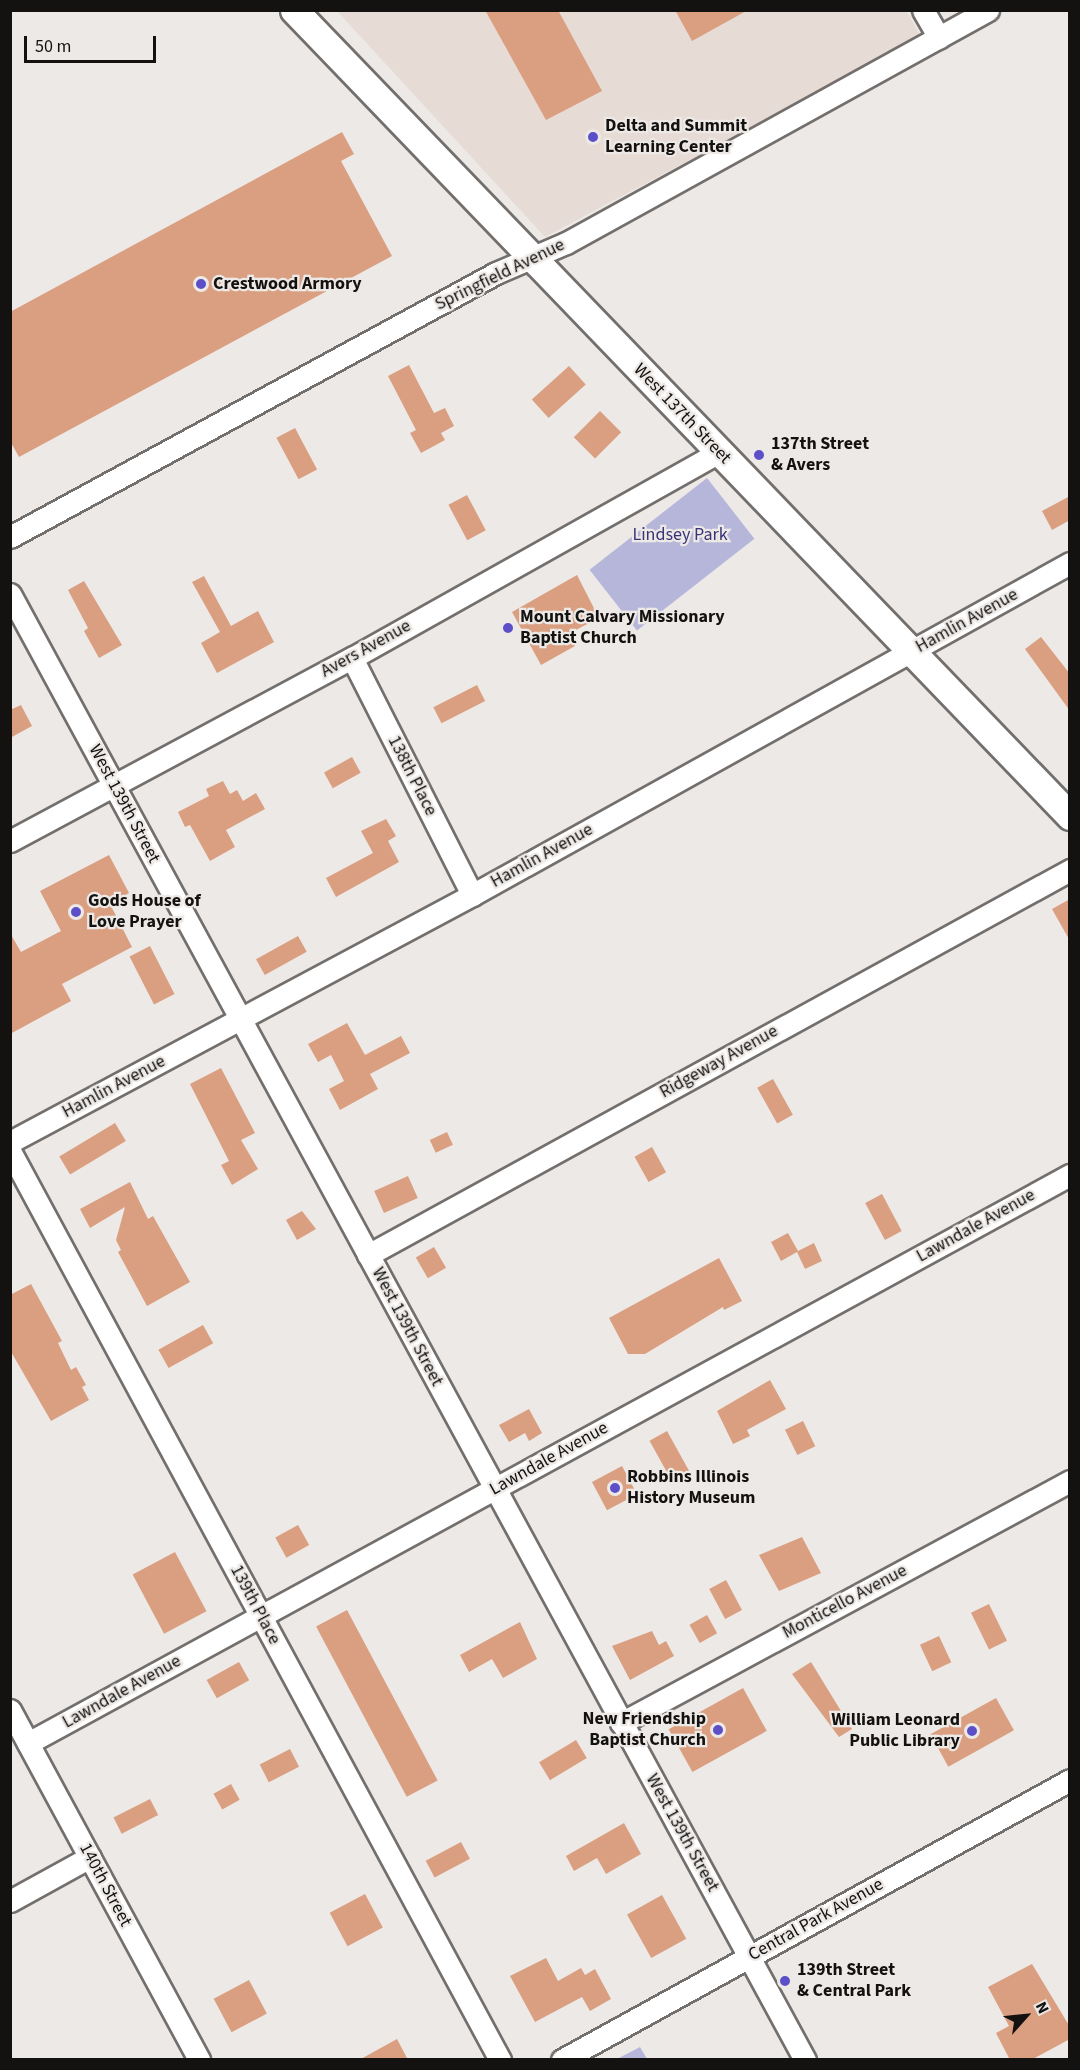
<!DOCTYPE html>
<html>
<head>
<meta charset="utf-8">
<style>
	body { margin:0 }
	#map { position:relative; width:1080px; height:2070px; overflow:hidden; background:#ede9e6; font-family:"Source Sans 3",sans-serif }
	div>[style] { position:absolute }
	.built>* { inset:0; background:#e7dbd5 }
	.green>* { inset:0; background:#b5b6da; transform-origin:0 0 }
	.building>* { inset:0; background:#da9f80; transform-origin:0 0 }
	.roads { filter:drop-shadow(2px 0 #736f6d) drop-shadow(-2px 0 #736f6d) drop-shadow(0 2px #736f6d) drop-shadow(0 -2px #736f6d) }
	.minor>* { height:21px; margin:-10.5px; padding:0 10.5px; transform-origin:10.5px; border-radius:10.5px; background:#fff }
	.major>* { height:27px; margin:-13.5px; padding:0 13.5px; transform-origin:13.5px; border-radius:13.5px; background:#fff }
	.dots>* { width:16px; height:16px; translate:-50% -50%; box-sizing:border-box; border:3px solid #ede9e6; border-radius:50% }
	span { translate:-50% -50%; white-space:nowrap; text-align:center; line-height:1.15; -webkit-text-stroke:4.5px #ede9e6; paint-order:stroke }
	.poi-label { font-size:18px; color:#131211; font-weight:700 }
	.left { translate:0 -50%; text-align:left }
	.right { translate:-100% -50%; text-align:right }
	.street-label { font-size:18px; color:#131211 }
	.park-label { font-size:18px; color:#393377 }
	.frame { position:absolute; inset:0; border:12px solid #131211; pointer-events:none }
	.north { position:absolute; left:996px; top:1986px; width:60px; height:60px; -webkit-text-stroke:4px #ede9e6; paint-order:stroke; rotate:63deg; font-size:16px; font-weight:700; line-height:24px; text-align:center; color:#131211 }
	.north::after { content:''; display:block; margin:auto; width:21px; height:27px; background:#131211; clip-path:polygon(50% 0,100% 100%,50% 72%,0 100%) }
	.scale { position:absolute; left:24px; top:36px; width:132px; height:27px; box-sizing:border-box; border:3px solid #131211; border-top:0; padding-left:8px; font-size:18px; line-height:21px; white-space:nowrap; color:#131211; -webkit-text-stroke:4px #ede9e6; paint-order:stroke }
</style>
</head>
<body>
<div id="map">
	<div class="built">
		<i style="clip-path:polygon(906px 10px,921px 37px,545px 237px,337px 11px)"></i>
	</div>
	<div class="green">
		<i style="left:707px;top:478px;width:77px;height:149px;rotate:52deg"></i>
		<i style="clip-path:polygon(640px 2047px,647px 2059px,617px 2059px)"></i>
	</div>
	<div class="building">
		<i style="clip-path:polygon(485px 10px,558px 10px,602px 91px,546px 120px)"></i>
		<i style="clip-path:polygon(675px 10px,748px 10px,692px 41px)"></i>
		<i style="clip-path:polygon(342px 132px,354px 154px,341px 161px,392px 256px,19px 457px,10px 441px,10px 312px)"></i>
		<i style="clip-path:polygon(409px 365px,434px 413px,445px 408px,454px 426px,441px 433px,445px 440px,421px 453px,410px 433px,416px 430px,388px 376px)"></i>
		<i style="left:569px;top:366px;width:25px;height:50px;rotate:48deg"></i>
		<i style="left:600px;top:411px;width:30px;height:37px;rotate:45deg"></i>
		<i style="left:295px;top:428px;width:47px;height:21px;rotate:62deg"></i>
		<i style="left:467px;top:495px;width:40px;height:21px;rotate:62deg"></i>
		<i style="clip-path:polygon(1070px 496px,1070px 520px,1052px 530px,1042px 511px)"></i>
		<i style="clip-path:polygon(577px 575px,599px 618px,568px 634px,575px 646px,541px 665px,512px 612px)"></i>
		<i style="clip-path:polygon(204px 576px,231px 626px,258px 611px,274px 642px,217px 673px,201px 643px,220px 632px,192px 582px)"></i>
		<i style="clip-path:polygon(84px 581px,122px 645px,99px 658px,84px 631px,88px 628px,68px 590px)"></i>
		<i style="clip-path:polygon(1041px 637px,1070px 674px,1070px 711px,1025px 649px)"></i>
		<i style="left:477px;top:685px;width:18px;height:49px;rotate:63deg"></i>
		<i style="clip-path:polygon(21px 705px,32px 726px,10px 738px,10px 710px)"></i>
		<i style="left:352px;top:757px;width:18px;height:32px;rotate:61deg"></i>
		<i style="clip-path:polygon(223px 781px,230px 794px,237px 790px,243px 801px,256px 793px,265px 809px,226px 830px,235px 847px,210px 861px,190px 825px,185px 827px,178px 812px,209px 796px,206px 789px)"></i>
		<i style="clip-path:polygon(386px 819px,396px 836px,388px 841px,399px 862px,336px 897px,326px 878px,373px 853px,361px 831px)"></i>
		<i style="clip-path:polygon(109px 855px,129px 893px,110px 904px,132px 947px,62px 984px,71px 1001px,10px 1034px,10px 933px,21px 952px,61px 931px,40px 891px)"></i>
		<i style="clip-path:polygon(1070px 899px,1070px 941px,1052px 909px)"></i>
		<i style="left:298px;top:936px;width:18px;height:48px;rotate:61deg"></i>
		<i style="left:150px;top:946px;width:54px;height:23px;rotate:63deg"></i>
		<i style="clip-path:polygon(347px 1023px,365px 1055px,401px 1036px,410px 1053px,370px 1074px,378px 1089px,340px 1110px,329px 1089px,344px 1081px,331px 1055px,318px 1062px,308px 1044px)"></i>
		<i style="clip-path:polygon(221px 1068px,255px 1133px,241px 1140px,258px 1169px,232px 1185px,221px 1165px,229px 1161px,190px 1084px)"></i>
		<i style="left:773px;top:1079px;width:41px;height:18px;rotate:61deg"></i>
		<i style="left:115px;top:1123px;width:21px;height:65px;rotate:59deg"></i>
		<i style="left:447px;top:1132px;width:14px;height:19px;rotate:65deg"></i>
		<i style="left:652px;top:1147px;width:29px;height:20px;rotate:61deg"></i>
		<i style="left:408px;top:1176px;width:24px;height:37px;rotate:66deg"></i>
		<i style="clip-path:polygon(130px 1182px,148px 1219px,153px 1216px,190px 1282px,147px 1306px,118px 1252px,121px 1250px,116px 1240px,125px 1207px,90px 1228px,80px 1209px)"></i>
		<i style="left:882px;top:1194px;width:42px;height:19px;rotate:62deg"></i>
		<i style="clip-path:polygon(302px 1211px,316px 1229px,297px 1240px,286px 1220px)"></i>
		<i style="clip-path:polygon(788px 1233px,798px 1251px,814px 1243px,822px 1261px,805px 1269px,797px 1252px,781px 1261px,771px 1242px)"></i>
		<i style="left:434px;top:1247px;width:24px;height:21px;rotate:60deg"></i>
		<i style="clip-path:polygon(719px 1258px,742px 1301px,724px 1310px,723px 1307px,645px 1354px,628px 1354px,609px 1318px)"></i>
		<i style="clip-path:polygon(31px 1284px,62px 1341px,58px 1343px,71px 1370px,76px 1367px,86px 1385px,82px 1387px,89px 1400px,51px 1421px,10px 1350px,10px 1295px)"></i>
		<i style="left:203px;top:1325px;width:21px;height:51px;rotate:61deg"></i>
		<i style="clip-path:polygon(770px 1380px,786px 1409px,747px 1430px,750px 1436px,733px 1444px,717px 1411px)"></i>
		<i style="clip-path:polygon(529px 1409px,542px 1433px,529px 1441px,525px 1433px,509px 1442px,499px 1425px)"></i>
		<i style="left:803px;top:1421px;width:28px;height:20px;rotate:64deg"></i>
		<i style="left:667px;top:1431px;width:48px;height:20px;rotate:61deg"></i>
		<i style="left:622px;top:1466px;width:32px;height:34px;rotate:62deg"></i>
		<i style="left:298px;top:1525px;width:23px;height:26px;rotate:61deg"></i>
		<i style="clip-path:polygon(802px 1537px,821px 1573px,779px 1591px,759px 1555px)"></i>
		<i style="left:175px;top:1552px;width:67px;height:48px;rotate:62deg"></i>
		<i style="left:726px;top:1580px;width:34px;height:19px;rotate:62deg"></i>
		<i style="left:989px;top:1604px;width:41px;height:20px;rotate:64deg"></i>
		<i style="left:347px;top:1610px;width:193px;height:35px;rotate:62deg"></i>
		<i style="left:707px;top:1615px;width:21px;height:20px;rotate:61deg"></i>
		<i style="clip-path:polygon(520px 1622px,537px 1659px,503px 1678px,492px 1659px,469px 1672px,460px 1655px)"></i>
		<i style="clip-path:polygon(652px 1631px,659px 1645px,666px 1641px,674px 1656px,630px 1680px,612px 1646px)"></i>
		<i style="left:939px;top:1636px;width:29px;height:21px;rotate:65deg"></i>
		<i style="left:239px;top:1662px;width:21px;height:37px;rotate:61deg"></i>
		<i style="clip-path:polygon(811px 1662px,852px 1729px,839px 1737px,792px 1674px)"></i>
		<i style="left:743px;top:1688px;width:49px;height:85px;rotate:61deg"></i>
		<i style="left:996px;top:1698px;width:37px;height:75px;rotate:61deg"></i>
		<i style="left:576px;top:1740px;width:21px;height:43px;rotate:59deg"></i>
		<i style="left:290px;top:1749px;width:20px;height:34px;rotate:63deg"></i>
		<i style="left:231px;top:1784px;width:18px;height:20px;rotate:61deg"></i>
		<i style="left:150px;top:1799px;width:18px;height:41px;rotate:63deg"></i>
		<i style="clip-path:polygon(624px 1823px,641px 1854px,606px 1874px,597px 1858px,574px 1871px,566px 1856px)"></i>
		<i style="left:461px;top:1842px;width:19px;height:40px;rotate:62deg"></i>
		<i style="left:365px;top:1894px;width:38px;height:40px;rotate:62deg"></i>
		<i style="left:662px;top:1895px;width:50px;height:40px;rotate:61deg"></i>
		<i style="clip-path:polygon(546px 1958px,558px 1981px,581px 1968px,585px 1975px,595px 1969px,611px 1999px,590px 2011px,582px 1997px,535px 2022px,510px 1976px)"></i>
		<i style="clip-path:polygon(1032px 1964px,1070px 2027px,1070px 2039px,1031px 2060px,1010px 2060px,996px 2033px,1009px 2026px,988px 1987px)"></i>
		<i style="left:249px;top:1980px;width:38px;height:40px;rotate:62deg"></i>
		<i style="clip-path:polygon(397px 2039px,408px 2060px,359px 2060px)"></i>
	</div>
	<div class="roads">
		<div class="minor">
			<i style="left:923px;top:10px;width:32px;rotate:60deg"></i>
			<i style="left:10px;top:537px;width:553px;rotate:-28.51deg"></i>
			<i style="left:496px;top:273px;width:76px;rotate:-23.2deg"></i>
			<i style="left:566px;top:243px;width:482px;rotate:-28.9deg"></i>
			<i style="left:10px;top:594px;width:1668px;rotate:61.53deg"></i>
			<i style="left:352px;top:658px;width:266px;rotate:63.1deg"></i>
			<i style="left:10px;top:841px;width:388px;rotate:-28.2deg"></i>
			<i style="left:352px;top:658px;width:421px;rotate:-29.3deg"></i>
			<i style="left:10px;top:1142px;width:524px;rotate:-28.13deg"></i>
			<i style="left:472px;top:895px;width:684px;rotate:-29.04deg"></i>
			<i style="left:10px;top:1151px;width:1033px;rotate:61.67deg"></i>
			<i style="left:368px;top:1255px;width:801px;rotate:-28.74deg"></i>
			<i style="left:10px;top:1710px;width:398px;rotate:61.6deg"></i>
			<i style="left:621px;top:1723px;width:510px;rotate:-28.32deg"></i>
			<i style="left:28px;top:1743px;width:1187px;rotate:-28.6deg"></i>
			<i style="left:10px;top:1901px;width:91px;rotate:-28.8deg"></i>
			<i style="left:562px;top:2060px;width:580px;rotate:-28.86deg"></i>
		</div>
		<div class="major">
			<i style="left:294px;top:10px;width:1119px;rotate:46.09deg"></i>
		</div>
	</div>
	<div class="dots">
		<i style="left:593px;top:137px;background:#5d4fc7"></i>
		<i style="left:201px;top:284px;background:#5d4fc7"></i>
		<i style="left:759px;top:455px;background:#5d4fc7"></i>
		<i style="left:508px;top:628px;background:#5d4fc7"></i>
		<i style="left:76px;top:912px;background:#5d4fc7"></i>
		<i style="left:615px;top:1488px;background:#5d4fc7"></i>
		<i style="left:718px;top:1730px;background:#5d4fc7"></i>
		<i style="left:972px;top:1731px;background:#5d4fc7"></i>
		<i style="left:785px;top:1981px;background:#5d4fc7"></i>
	</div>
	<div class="poi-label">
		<span class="left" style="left:605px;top:137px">Delta and Summit<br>Learning Center</span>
		<span class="left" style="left:213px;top:284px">Crestwood Armory</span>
		<span class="left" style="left:771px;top:455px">137th Street<br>&amp; Avers</span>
		<span class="left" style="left:520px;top:628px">Mount Calvary Missionary<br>Baptist Church</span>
		<span class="left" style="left:88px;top:912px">Gods House of<br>Love Prayer</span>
		<span class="left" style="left:627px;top:1488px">Robbins Illinois<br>History Museum</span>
		<span class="right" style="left:706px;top:1730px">New Friendship<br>Baptist Church</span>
		<span class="right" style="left:960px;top:1731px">William Leonard<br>Public Library</span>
		<span class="left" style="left:797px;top:1981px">139th Street<br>&amp; Central Park</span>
	</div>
	<div class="street-label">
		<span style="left:500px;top:275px;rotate:-26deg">Springfield Avenue</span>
		<span style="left:682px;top:414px;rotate:46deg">West 137th Street</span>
		<span style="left:967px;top:621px;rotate:-29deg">Hamlin Avenue</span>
		<span style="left:366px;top:649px;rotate:-29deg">Avers Avenue</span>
		<span style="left:412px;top:776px;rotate:63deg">138th Place</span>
		<span style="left:124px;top:804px;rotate:62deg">West 139th Street</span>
		<span style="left:542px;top:856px;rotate:-29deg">Hamlin Avenue</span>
		<span style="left:719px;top:1062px;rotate:-29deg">Ridgeway Avenue</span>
		<span style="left:114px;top:1087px;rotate:-28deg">Hamlin Avenue</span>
		<span style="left:976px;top:1226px;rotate:-29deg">Lawndale Avenue</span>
		<span style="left:407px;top:1327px;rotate:62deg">West 139th Street</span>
		<span style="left:549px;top:1459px;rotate:-29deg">Lawndale Avenue</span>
		<span style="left:845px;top:1602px;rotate:-28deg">Monticello Avenue</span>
		<span style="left:255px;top:1605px;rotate:62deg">139th Place</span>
		<span style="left:122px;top:1692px;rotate:-29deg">Lawndale Avenue</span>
		<span style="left:682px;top:1833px;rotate:61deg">West 139th Street</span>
		<span style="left:105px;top:1885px;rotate:62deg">140th Street</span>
		<span style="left:816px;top:1920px;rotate:-29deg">Central Park Avenue</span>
	</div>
	<div class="park-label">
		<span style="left:680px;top:535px">Lindsey Park</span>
	</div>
	<div class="frame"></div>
	<div class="north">N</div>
	<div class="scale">50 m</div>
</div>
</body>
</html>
